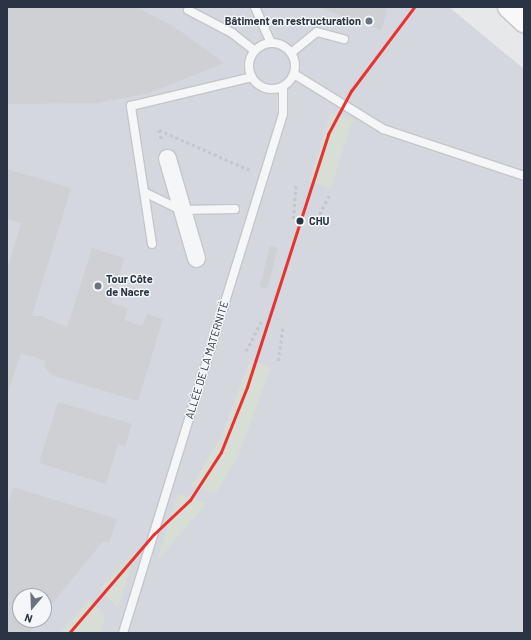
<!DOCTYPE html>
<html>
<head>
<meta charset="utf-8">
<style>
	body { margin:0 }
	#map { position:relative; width:531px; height:640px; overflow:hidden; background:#e6e8ea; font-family:Barlow,sans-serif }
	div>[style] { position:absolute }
	.built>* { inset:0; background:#d4d7dd }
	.green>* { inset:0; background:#d6ded6; transform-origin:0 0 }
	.building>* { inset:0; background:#ced0d3; transform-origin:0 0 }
	.path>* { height:2.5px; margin-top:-1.25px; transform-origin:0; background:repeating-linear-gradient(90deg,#c5c6ca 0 3px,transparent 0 6px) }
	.roads { filter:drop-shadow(1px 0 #c4c6c8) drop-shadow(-1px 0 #c4c6c8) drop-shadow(0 1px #c4c6c8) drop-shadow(0 -1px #c4c6c8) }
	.lane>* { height:8px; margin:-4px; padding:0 4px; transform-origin:4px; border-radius:4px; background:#f5f6f7 }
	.lane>.ring { margin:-4px; padding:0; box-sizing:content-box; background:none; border:8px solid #f5f6f7; border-radius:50% }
	.street>* { height:17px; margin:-8.5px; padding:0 8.5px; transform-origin:8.5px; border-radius:8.5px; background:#f5f6f7 }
	.highway>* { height:22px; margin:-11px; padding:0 11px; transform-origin:11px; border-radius:11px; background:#f8f8f8 }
	.tram-1>* { height:3px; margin:-1.5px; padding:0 1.5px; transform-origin:1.5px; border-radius:1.5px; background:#e73331 }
	.dots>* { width:11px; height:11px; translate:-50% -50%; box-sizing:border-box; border:2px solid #f4f6f9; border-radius:50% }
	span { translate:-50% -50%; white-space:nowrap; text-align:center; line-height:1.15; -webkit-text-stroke:3px #f4f6f9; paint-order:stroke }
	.poi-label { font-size:11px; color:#2b3445; font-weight:700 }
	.right { translate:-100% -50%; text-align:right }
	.left { translate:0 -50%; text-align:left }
	.stop-label { font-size:11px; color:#2b3445; font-weight:700 }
	.street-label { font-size:11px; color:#2b3445 }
	.frame { position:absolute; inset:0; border:8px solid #2b3445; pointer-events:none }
	.north { position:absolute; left:12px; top:588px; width:40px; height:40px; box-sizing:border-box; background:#f4f6f9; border:1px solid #a4a8b1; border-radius:50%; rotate:199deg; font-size:11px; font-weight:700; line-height:16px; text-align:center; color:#2b3445 }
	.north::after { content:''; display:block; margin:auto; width:14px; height:18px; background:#6c737f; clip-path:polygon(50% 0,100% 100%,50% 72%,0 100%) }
</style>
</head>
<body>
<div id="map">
	<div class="built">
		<i style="clip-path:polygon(evenodd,7px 7px,449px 7px,524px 69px,524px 633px,7px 633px,7px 7px,20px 596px,44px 596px,44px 620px,20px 620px,20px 596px)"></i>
	</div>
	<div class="green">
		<i style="left:331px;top:113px;width:23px;height:72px;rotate:18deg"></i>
		<i style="clip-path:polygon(250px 360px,271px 367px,238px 457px,215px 494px,191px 486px,221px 437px)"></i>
		<i style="clip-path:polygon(178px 494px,207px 503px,157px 561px)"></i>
		<i style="clip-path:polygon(136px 550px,118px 608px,99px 589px)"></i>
		<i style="clip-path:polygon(89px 600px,105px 615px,101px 633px,60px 633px)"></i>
	</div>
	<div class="building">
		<i style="clip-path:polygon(7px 7px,136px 7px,176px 28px,224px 63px,149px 93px,98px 103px,7px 104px)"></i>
		<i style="clip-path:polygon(317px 7px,381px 7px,388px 9px,381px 30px)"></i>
		<i style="clip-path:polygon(7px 169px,71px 188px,32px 316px,41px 316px,67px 327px,92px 248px,124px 258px,111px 303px,128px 308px,124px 320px,142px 326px,147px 314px,163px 319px,138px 401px,51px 375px,44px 366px,46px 361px,21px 353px,7px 396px,7px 270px,21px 223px,7px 219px)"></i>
		<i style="left:270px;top:246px;width:8px;height:42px;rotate:14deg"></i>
		<i style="clip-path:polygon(58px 402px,132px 424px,125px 447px,118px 444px,106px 484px,39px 463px)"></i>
		<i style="clip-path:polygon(13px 487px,117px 519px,109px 543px,103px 541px,44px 614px,44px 596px,20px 596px,20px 620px,39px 620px,29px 633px,7px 633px,7px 506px)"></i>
	</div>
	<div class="path">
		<i style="left:159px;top:130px;width:99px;rotate:23.7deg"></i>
		<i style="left:159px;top:130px;width:11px;rotate:75deg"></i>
		<i style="left:293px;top:219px;width:34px;rotate:-85deg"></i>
		<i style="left:314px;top:225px;width:33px;rotate:-63deg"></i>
		<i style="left:246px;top:351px;width:36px;rotate:-63deg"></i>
		<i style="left:278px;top:361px;width:36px;rotate:-82deg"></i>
	</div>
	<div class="roads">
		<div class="lane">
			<i style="left:255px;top:7px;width:39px;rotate:66deg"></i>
			<i style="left:188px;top:10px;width:50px;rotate:27.6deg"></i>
			<i style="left:232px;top:33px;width:29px;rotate:38deg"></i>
			<i class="ring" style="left:249px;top:43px;width:38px;height:38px"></i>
			<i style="left:291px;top:53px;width:33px;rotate:-39deg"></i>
			<i style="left:317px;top:32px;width:28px;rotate:15deg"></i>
			<i style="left:294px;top:74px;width:105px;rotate:31.7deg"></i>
			<i style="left:383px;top:129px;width:149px;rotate:18.4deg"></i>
			<i style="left:146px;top:193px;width:39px;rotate:26deg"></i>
			<i style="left:181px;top:210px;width:54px;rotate:-1.1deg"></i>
			<i style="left:152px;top:244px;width:140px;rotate:-98.7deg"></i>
			<i style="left:131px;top:106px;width:124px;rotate:-13.5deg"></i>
			<i style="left:123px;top:633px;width:543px;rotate:-72.87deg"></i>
			<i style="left:283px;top:114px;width:27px;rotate:-90deg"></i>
		</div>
		<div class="street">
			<i style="left:167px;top:158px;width:104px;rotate:73.8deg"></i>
		</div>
		<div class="highway">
			<i style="left:509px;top:7px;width:21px;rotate:43deg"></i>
		</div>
	</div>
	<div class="tram-1">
		<i style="left:69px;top:633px;width:130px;rotate:-49.4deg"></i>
		<i style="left:154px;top:534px;width:50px;rotate:-43.4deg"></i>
		<i style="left:190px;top:500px;width:57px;rotate:-57.1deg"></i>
		<i style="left:221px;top:452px;width:70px;rotate:-68.2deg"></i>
		<i style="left:247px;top:387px;width:266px;rotate:-72.2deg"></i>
		<i style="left:328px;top:134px;width:49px;rotate:-61.9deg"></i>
		<i style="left:351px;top:91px;width:105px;rotate:-53.1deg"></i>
	</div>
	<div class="dots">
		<i style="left:369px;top:21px;background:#6c737f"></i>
		<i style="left:300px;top:221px;background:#2b3445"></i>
		<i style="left:98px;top:286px;background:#6c737f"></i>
	</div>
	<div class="poi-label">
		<span class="right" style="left:361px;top:21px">Bâtiment en restructuration</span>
		<span class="left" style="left:106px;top:286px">Tour Côte<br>de Nacre</span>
	</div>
	<div class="stop-label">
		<span class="left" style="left:309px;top:221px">CHU</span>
	</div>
	<div class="street-label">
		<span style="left:207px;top:360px;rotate:-73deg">ALLÉE DE LA MATERNITÉ</span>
	</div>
	<div class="frame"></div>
	<div class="north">N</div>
</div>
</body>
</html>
